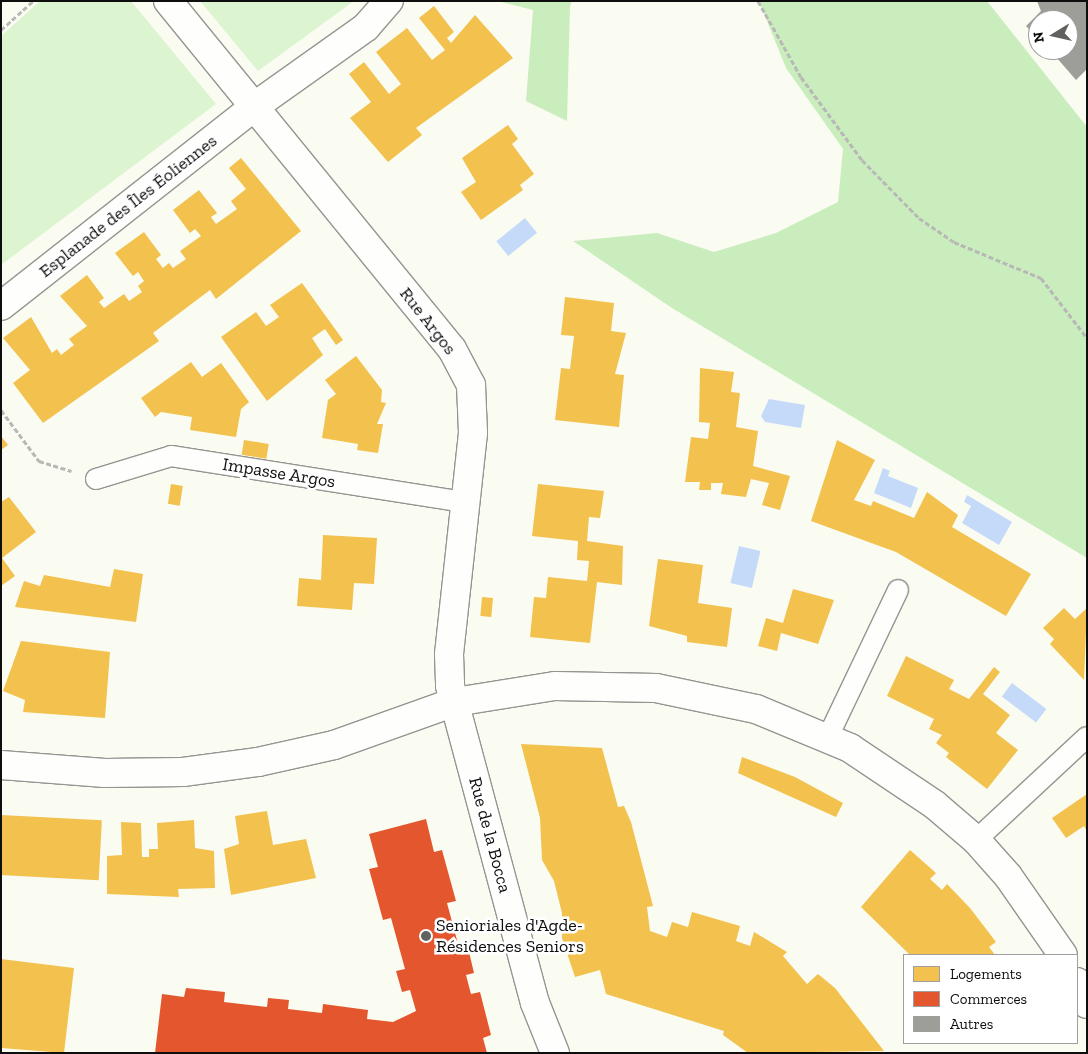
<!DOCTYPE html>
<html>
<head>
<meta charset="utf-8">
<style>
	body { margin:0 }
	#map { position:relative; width:1088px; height:1054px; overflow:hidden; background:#fafcf2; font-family:"Zilla Slab",serif }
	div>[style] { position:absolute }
	.green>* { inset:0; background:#dcf4d0 }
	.forest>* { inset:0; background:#caedbd }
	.water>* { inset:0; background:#c5daf9; transform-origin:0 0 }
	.homes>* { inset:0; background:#f2c14e; transform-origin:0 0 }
	.shops>* { inset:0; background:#e4572e }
	.building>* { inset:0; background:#9e9e98 }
	.path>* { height:3px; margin-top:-1.5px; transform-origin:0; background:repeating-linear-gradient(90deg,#b8b8b6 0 5px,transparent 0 7.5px) }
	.roads { filter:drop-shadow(1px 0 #949591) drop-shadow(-1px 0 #949591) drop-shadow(0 1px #949591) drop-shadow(0 -1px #949591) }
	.service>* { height:20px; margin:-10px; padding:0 10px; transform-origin:10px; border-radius:10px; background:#fefffd }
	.minor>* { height:28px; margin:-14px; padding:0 14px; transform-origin:14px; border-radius:14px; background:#fefffd }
	.dots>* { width:14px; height:14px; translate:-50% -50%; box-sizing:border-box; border:2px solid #fff; border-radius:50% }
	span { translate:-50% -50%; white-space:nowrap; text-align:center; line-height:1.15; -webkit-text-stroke:5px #fff; paint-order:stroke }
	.street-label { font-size:18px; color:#0e0e0e }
	.poi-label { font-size:18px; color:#0e0e0e }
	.left { translate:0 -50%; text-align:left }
	.frame { position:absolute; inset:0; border:2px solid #0e0e0e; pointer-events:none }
	.legend { position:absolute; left:903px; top:954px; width:175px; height:90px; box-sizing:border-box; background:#fff; border:1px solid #9f9f9f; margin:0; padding:6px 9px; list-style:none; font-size:15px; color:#0e0e0e }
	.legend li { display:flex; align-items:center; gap:10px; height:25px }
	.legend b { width:25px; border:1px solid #9f9f9f }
	.north { position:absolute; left:1028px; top:10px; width:50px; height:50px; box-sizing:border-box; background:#fff; border:1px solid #9f9f9f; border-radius:50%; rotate:261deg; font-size:14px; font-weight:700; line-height:20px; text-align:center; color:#0e0e0e }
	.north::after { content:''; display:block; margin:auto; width:18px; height:22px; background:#61615e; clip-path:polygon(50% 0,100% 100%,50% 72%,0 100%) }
</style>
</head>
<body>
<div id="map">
	<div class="green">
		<i style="clip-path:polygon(40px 1px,131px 1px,216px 104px,1px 265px,1px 36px)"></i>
		<i style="clip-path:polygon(200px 1px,354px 1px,258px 71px)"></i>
	</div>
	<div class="forest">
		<i style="clip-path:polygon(572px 1px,570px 6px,567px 121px,526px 101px,533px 10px,501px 2px)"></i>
		<i style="clip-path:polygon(759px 1px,987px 1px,1087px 127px,1087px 558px,672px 308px,573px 241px,657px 233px,714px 252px,776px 233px,838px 202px,843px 149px,786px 68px)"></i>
	</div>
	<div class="water">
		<i style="left:525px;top:218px;width:19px;height:37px;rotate:51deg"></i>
		<i style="clip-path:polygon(769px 399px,805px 405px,801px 428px,765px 422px,761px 416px)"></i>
		<i style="clip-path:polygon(883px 468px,890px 471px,888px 476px,918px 488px,911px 508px,874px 493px)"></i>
		<i style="clip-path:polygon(967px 495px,1012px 522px,999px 545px,962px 523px,971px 506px,964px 502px)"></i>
		<i style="left:739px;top:546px;width:22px;height:38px;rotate:13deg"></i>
		<i style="left:1012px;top:683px;width:43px;height:17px;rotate:37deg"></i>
	</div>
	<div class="homes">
		<i style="clip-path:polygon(434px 6px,454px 32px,447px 38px,451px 43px,475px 15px,513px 58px,416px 128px,422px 135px,388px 162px,350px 118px,371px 102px,349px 74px,364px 62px,389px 94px,401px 84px,376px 52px,407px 28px,432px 60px,445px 50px,419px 18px)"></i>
		<i style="clip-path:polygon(508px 125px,518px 139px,512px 144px,534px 174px,520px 185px,523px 190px,481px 220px,461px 192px,476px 182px,462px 158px)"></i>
		<i style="clip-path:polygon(241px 158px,301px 231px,216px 299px,210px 290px,153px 333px,159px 341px,43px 423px,13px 383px,30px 370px,3px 338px,31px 317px,52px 353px,57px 349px,61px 355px,74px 345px,69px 339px,87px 326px,60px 296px,87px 275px,104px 298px,99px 302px,104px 308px,124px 294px,129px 301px,142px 292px,138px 286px,144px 281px,138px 272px,133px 276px,115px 253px,144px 232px,161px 255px,156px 259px,163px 268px,169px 263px,173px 268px,186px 259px,180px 251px,201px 236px,195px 229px,190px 233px,173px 210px,199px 190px,217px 213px,211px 217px,216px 224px,237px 209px,231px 201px,246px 189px,229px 168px)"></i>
		<i style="clip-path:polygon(302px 283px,343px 340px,336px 345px,325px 329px,312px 338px,323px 355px,267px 401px,221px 337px,256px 312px,266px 326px,279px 317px,270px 305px)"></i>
		<i style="clip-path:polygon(565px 297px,614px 303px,611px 331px,626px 333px,615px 374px,624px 375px,619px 427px,555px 420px,561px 368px,570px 369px,574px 336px,561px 335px)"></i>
		<i style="clip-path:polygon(356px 356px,382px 390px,381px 402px,386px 403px,377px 424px,383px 424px,378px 453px,357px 450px,358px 444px,322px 438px,328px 400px,336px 394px,325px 380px)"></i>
		<i style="clip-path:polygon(191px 362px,202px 377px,221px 363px,249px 402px,241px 409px,236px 437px,190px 430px,192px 417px,161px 412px,155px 417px,141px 398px)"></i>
		<i style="clip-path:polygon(700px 368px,734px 372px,731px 392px,740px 393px,736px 427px,758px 431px,753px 466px,790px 476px,780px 510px,762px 505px,769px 483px,751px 479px,746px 497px,721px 494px,723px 483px,711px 483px,711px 490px,699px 490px,700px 482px,685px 482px,691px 437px,708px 439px,710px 423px,699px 422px)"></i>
		<i style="clip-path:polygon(1px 436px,8px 445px,1px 450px)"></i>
		<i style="left:244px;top:440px;width:25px;height:15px;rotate:9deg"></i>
		<i style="clip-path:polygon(837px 440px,875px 460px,854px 500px,871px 506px,873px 501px,914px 518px,927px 492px,958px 515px,952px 527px,1031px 574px,1006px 616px,896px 552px,811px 521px)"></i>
		<i style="left:171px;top:484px;width:12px;height:20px;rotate:9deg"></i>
		<i style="clip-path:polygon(538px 484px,604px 491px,600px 518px,589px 517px,587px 541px,623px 546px,622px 585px,597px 582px,590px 643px,530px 637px,534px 597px,546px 598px,548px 577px,587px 581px,589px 561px,577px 560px,578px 541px,532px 536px)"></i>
		<i style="clip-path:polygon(9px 497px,36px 532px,2px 558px,15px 576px,1px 586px,1px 502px)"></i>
		<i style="clip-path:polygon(323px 535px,377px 538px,374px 584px,354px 583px,352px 610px,297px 606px,299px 578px,321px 580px)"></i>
		<i style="clip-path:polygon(658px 559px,703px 565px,698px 603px,732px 608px,727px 647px,687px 642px,687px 636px,649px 626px)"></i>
		<i style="clip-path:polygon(114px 569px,143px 574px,136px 622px,15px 607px,24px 581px,40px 586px,44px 575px,110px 587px)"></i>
		<i style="clip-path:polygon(793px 589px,834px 600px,818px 644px,781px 633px,777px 651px,758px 646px,766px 618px,783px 623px)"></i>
		<i style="left:482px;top:597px;width:11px;height:19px;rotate:5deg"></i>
		<i style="clip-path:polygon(1064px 608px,1075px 619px,1087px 608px,1084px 680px,1050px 644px,1054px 639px,1043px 628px)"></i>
		<i style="clip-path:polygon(21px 641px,110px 652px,105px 718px,23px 712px,25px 700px,3px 691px)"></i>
		<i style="clip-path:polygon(906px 656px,954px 680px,949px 689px,969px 699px,994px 667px,1000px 672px,983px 694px,1010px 715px,996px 733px,1018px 750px,987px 789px,946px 757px,949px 753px,936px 743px,942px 735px,929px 729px,934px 719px,887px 696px)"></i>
		<i style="clip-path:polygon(521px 744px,602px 748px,618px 807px,624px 806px,631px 822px,653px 906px,647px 907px,650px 931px,667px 937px,672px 922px,688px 927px,692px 912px,740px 926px,736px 941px,750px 946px,754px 932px,787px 952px,783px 956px,807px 984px,818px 974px,835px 988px,884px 1051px,748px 1053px,723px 1035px,724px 1031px,606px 994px,600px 970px,575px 977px,562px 938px,562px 913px,554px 881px,542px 860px,540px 818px)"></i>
		<i style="clip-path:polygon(742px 757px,795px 777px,843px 803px,836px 817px,738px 773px)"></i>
		<i style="clip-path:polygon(1087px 794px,1087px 831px,1084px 826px,1066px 838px,1052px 818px)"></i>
		<i style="clip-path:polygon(267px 811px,273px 845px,306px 839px,316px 878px,231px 895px,224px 849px,239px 844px,235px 816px)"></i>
		<i style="left:1px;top:815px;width:101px;height:60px;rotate:3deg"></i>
		<i style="clip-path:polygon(194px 820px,195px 848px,214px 851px,215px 888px,178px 889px,179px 897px,107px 894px,107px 856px,122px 855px,121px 822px,141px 823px,142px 857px,149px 857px,149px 849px,158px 849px,157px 823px)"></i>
		<i style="clip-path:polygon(910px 850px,936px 873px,930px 879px,942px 890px,947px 884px,970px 908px,996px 942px,989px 947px,995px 955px,910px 955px,861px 907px)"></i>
		<i style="clip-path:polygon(1px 959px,74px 968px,64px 1053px,1px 1048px)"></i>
	</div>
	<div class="shops">
		<i style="clip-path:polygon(426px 819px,434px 852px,442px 850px,456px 901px,447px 903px,461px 955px,469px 952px,474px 973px,466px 975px,471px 994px,480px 992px,491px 1035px,483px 1038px,487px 1053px,155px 1053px,162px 994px,184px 997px,186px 988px,225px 992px,224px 1002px,267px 1007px,268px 998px,289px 1000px,288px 1009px,322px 1013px,323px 1004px,368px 1010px,367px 1019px,393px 1022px,416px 1011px,410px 990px,402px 992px,396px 971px,405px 969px,391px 918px,383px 920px,369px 869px,378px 867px,369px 834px)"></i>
	</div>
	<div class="building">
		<i style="clip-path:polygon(1037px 1px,1087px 2px,1087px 69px,1076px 80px,1050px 50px,1068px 50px,1068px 20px,1038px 20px,1038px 38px,1026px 26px,1041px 11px)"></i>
	</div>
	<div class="path">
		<i style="left:758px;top:1px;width:87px;rotate:60.5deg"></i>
		<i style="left:801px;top:77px;width:103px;rotate:53.7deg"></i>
		<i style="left:862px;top:160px;width:81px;rotate:45.5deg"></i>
		<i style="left:919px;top:218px;width:42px;rotate:34.4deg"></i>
		<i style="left:954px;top:242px;width:94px;rotate:22.5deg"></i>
		<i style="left:1041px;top:278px;width:76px;rotate:52.5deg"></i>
		<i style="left:1px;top:30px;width:43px;rotate:-42.2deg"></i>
		<i style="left:1px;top:410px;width:64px;rotate:53.3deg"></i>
		<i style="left:39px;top:461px;width:34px;rotate:17deg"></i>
	</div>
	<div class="roads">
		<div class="service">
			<i style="left:96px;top:479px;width:78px;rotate:-17deg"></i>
			<i style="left:171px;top:456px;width:299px;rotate:8.9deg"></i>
			<i style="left:827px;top:739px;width:165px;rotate:-64.5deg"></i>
			<i style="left:976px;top:840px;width:151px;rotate:-42.9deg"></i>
		</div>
		<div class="minor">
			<i style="left:168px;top:1px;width:449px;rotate:50.8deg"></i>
			<i style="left:452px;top:349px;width:41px;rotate:62.2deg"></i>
			<i style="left:471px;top:385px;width:48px;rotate:87.6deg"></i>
			<i style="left:473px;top:433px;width:222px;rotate:96.2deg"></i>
			<i style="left:449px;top:654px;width:32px;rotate:88deg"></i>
			<i style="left:450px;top:686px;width:328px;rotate:75deg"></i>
			<i style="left:535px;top:1003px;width:54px;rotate:68.2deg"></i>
			<i style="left:1px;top:306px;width:323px;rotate:-38.2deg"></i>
			<i style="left:255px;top:106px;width:136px;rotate:-35.4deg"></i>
			<i style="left:366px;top:27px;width:35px;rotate:-49deg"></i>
			<i style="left:1px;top:765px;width:104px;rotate:4.4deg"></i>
			<i style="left:105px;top:773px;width:78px;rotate:-0.7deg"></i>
			<i style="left:183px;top:772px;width:76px;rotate:-7.6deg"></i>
			<i style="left:258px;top:762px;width:78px;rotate:-12.6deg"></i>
			<i style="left:334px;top:745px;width:128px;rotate:-19.6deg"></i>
			<i style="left:455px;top:702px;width:101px;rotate:-9.1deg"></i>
			<i style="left:555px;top:686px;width:101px;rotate:1.1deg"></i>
			<i style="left:656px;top:688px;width:102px;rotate:11.9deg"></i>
			<i style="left:756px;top:709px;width:102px;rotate:22.5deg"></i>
			<i style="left:850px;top:748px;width:102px;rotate:33.8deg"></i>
			<i style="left:935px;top:805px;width:54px;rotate:40.5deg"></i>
			<i style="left:976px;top:840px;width:48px;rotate:48.4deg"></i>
			<i style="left:1008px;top:876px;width:96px;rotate:55.2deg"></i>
			<i style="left:1077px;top:982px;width:24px;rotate:66deg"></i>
		</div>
	</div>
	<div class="dots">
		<i style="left:426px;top:936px;background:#61615e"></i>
	</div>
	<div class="street-label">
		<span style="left:128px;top:206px;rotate:-38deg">Esplanade des Îles Éoliennes</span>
		<span style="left:428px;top:321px;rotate:52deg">Rue Argos</span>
		<span style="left:279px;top:473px;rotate:9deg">Impasse Argos</span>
		<span style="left:490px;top:835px;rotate:75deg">Rue de la Bocca</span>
	</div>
	<div class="poi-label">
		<span class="left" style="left:436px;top:936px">Senioriales d'Agde-<br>Résidences Seniors</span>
	</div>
	<div class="frame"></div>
	<ul class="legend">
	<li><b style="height:14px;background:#f2c14e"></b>Logements</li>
	<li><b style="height:14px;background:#e4572e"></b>Commerces</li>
	<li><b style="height:14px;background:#9e9e98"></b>Autres</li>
	</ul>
	<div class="north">N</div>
</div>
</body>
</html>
